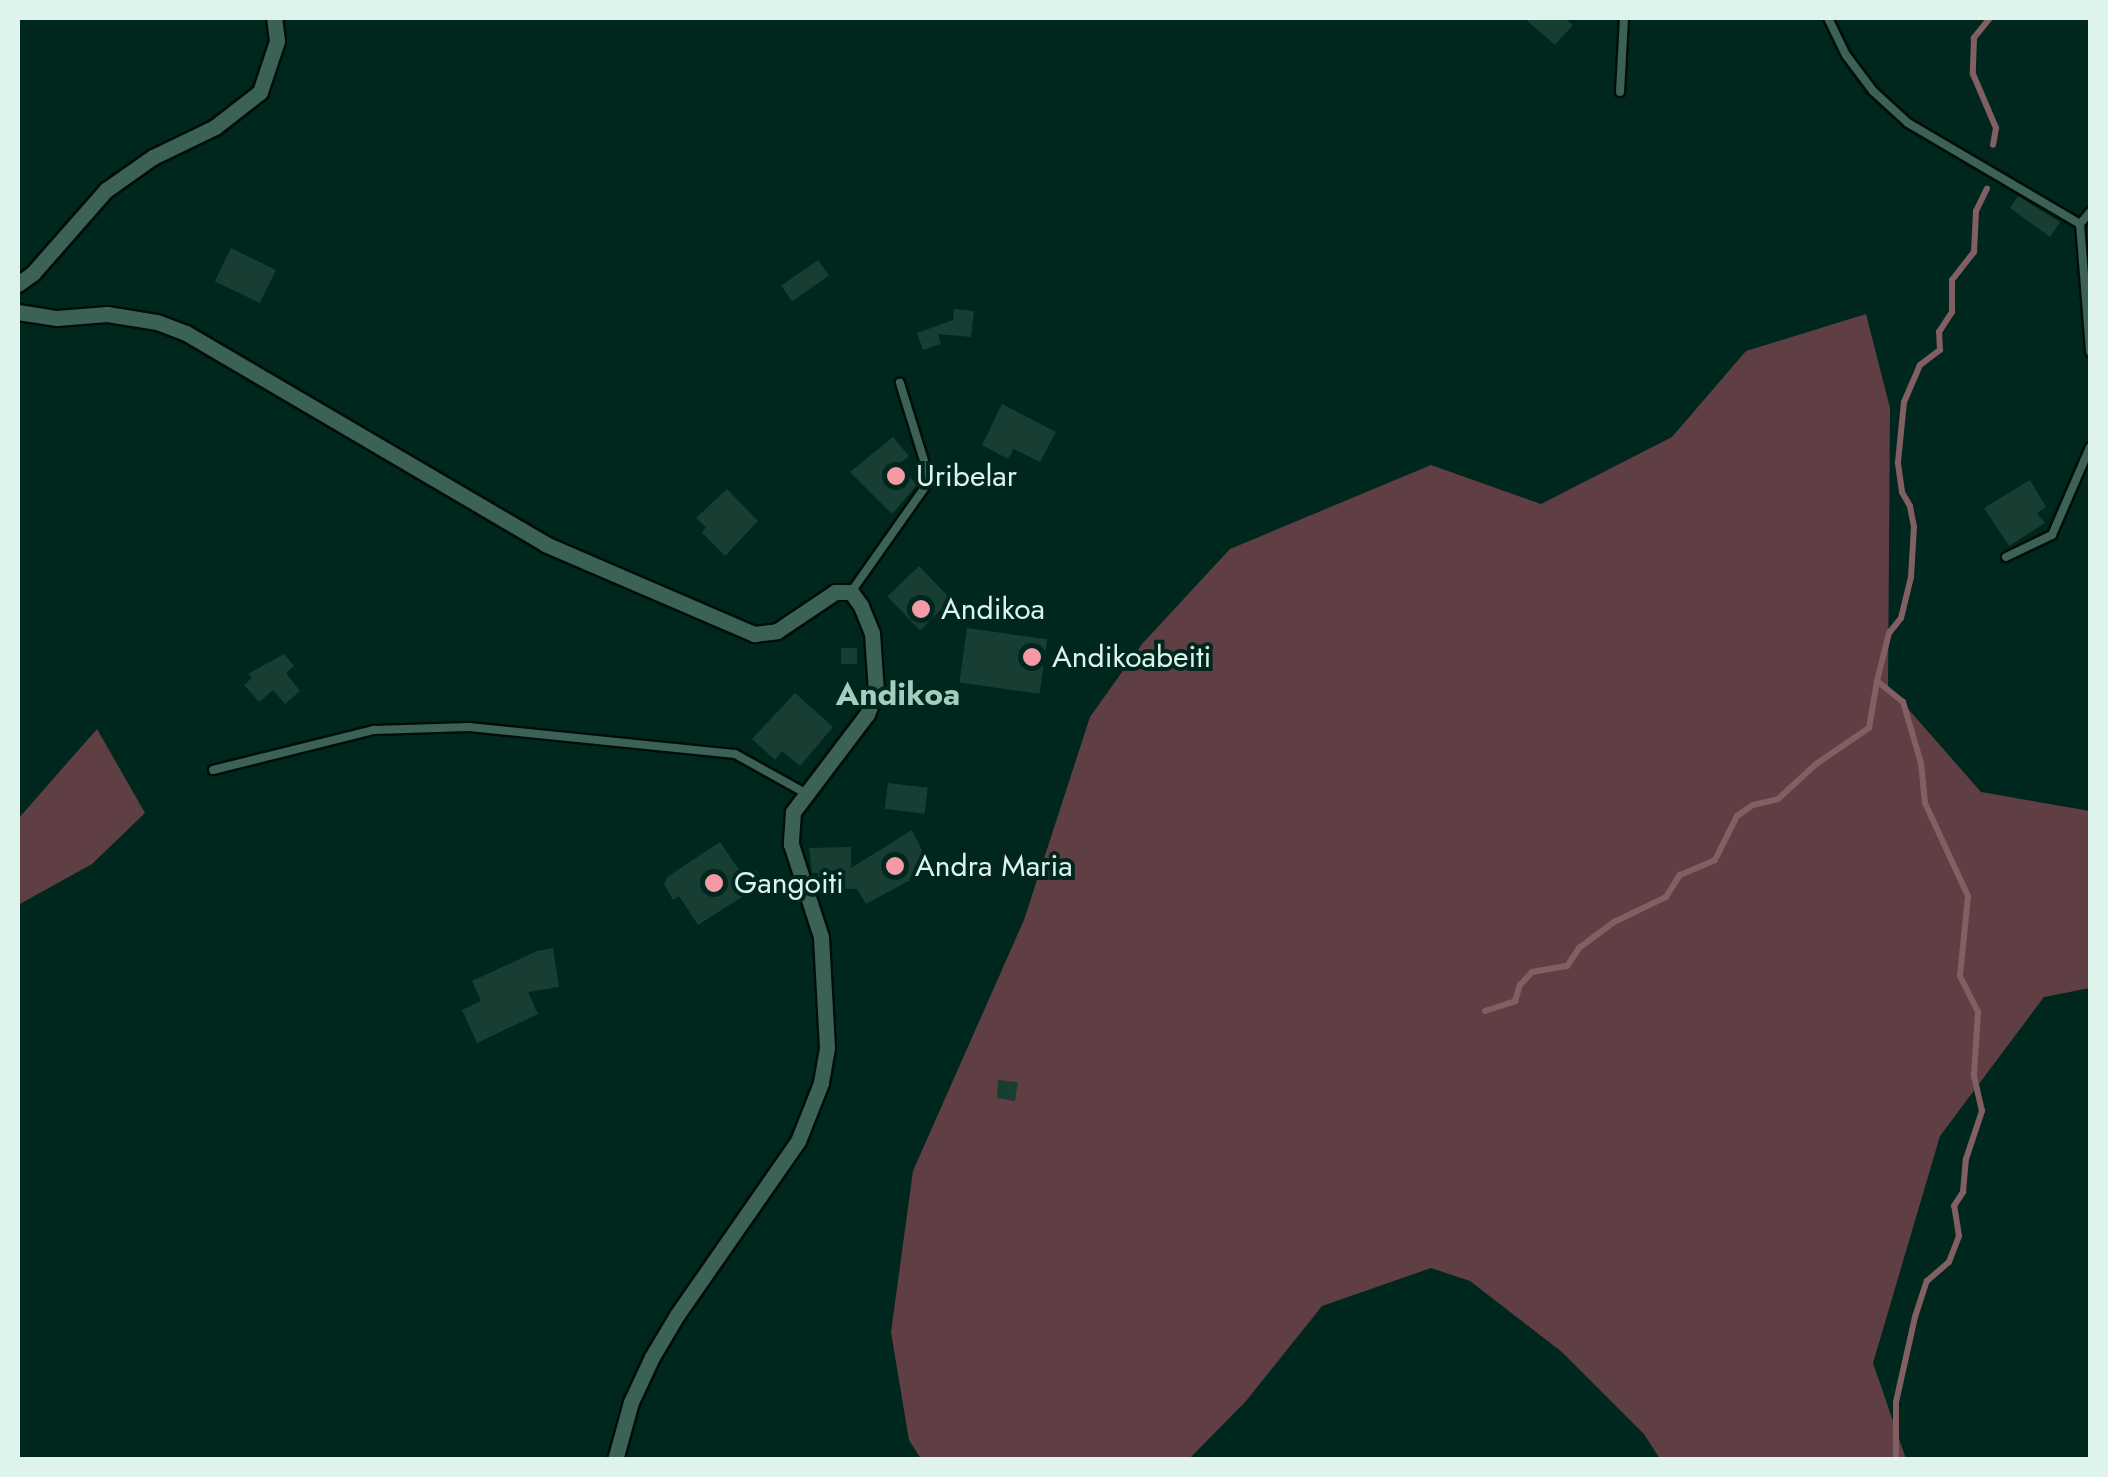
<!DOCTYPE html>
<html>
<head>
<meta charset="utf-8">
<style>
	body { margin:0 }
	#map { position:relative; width:2108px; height:1477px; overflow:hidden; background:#00271e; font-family:Jost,sans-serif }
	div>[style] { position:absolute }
	.forest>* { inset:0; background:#5f3f43 }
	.stream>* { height:6px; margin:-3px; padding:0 3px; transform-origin:3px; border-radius:3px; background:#815f62 }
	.building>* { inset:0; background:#183e33; transform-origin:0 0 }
	.roads { filter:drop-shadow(2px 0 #000e08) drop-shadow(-2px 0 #000e08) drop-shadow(0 2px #000e08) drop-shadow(0 -2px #000e08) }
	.lane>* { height:8px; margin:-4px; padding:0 4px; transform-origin:4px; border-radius:4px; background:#3c6155 }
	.street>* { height:15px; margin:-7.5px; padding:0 7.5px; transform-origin:7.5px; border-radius:7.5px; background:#3c6155 }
	.dots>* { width:28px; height:28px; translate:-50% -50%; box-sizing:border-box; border:5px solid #00271e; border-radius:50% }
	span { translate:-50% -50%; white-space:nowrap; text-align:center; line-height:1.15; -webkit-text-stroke:8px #00271e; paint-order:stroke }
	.poi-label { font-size:30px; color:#def3eb }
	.left { translate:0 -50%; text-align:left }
	.neighbourhood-label { font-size:32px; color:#a4cdbf; font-weight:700 }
	.frame { position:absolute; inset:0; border:20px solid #def3eb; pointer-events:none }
</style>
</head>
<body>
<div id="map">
	<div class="forest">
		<i style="clip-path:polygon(1866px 314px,1890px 408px,1888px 686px,1981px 792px,2090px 811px,2090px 988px,2044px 997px,1940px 1136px,1873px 1363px,1906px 1459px,1660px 1459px,1644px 1434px,1562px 1352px,1470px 1281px,1431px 1268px,1322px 1306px,1246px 1401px,1189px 1459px,921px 1459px,909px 1440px,891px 1332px,913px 1171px,1024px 920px,1090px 717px,1142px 644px,1230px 549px,1431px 465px,1541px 504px,1672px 437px,1746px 351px)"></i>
		<i style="clip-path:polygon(97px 729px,145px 813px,92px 864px,18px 905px,18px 819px)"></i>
	</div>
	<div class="stream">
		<i style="left:1990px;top:18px;width:26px;rotate:129deg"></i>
		<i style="left:1974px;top:38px;width:36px;rotate:92deg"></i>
		<i style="left:1973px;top:74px;width:59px;rotate:66.9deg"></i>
		<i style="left:1996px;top:128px;width:17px;rotate:100deg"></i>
		<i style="left:1485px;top:1011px;width:32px;rotate:-18deg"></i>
		<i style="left:1515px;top:1001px;width:17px;rotate:-73deg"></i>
		<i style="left:1520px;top:985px;width:18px;rotate:-47deg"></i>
		<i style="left:1532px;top:972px;width:36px;rotate:-10deg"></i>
		<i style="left:1567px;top:966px;width:22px;rotate:-56deg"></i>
		<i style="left:1579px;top:948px;width:44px;rotate:-36.6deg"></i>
		<i style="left:1614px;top:922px;width:58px;rotate:-25.7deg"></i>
		<i style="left:1666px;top:897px;width:26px;rotate:-58deg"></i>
		<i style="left:1680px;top:875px;width:38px;rotate:-23deg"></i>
		<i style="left:1715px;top:860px;width:49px;rotate:-63.4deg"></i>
		<i style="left:1737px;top:816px;width:19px;rotate:-35deg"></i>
		<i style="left:1753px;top:805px;width:26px;rotate:-13deg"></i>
		<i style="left:1778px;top:799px;width:52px;rotate:-42.6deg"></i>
		<i style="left:1816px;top:764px;width:64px;rotate:-34.2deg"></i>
		<i style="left:1869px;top:728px;width:48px;rotate:-80.3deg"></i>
		<i style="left:1896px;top:1460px;width:58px;rotate:-90deg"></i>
		<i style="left:1896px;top:1402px;width:87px;rotate:-77.4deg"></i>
		<i style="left:1915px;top:1317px;width:38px;rotate:-72deg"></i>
		<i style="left:1927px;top:1281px;width:29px;rotate:-41deg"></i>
		<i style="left:1949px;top:1262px;width:28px;rotate:-69deg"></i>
		<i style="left:1959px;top:1236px;width:30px;rotate:-99deg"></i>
		<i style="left:1954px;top:1206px;width:17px;rotate:-57deg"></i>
		<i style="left:1963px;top:1192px;width:33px;rotate:-85deg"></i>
		<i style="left:1966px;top:1159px;width:51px;rotate:-71.6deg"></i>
		<i style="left:1982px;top:1111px;width:37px;rotate:-103deg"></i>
		<i style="left:1974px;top:1075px;width:63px;rotate:-86.4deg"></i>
		<i style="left:1978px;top:1012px;width:40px;rotate:-116.6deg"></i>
		<i style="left:1960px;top:976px;width:80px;rotate:-84.3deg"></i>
		<i style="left:1968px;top:896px;width:102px;rotate:-114.8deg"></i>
		<i style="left:1925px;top:803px;width:40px;rotate:-95.7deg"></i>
		<i style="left:1921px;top:763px;width:64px;rotate:-106.4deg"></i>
		<i style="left:1903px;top:702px;width:33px;rotate:-141deg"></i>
		<i style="left:1877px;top:681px;width:49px;rotate:-76deg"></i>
		<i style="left:1889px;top:633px;width:19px;rotate:-51deg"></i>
		<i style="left:1901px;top:618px;width:42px;rotate:-76.3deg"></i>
		<i style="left:1911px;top:577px;width:50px;rotate:-86.6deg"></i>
		<i style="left:1914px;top:527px;width:21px;rotate:-101deg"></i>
		<i style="left:1910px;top:506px;width:16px;rotate:-120deg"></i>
		<i style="left:1902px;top:492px;width:30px;rotate:-98deg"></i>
		<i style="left:1898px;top:462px;width:60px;rotate:-84.3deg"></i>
		<i style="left:1904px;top:402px;width:40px;rotate:-66.6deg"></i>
		<i style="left:1920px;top:365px;width:25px;rotate:-37deg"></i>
		<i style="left:1940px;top:350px;width:18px;rotate:-93deg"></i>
		<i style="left:1939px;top:332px;width:24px;rotate:-57deg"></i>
		<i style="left:1952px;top:312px;width:32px;rotate:-90deg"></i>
		<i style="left:1952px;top:280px;width:36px;rotate:-52deg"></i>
		<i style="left:1974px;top:252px;width:41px;rotate:-87.2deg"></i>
		<i style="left:1976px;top:211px;width:25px;rotate:-64deg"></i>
	</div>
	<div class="building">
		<i style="clip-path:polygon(1524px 18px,1564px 18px,1573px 25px,1555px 45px)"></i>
		<i style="clip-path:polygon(2018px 196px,2060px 222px,2050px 237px,2010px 208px)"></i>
		<i style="left:231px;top:248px;width:50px;height:37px;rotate:26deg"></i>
		<i style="left:818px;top:260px;width:19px;height:45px;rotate:55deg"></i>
		<i style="clip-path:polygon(954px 309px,974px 311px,971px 337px,938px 334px,941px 344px,923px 350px,917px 333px,953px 320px)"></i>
		<i style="clip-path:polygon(1002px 404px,1056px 432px,1040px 462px,1014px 449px,1008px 459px,982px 445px)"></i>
		<i style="clip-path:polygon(893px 437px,909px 456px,899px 464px,917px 485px,892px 514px,850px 472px)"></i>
		<i style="clip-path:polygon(2030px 480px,2046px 507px,2037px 513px,2045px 523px,2009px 546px,1984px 508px)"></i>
		<i style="clip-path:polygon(727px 489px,758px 521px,725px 556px,702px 533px,706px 527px,696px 518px)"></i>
		<i style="left:919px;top:566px;width:47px;height:44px;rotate:46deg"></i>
		<i style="left:967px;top:628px;width:81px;height:55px;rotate:8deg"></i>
		<i style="left:841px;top:648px;width:16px;height:16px"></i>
		<i style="clip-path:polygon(284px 654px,294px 666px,286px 673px,300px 691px,285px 704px,273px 690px,259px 702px,244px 685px,252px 678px,248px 674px)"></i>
		<i style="clip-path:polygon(795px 693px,833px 727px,800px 766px,782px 751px,775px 760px,752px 739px)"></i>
		<i style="left:888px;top:783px;width:40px;height:26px;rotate:7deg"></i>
		<i style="clip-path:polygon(912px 830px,931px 869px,866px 904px,857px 889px,818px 888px,818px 873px,812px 873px,809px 848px,851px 847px,851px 868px)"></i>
		<i style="clip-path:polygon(720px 842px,744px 877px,756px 870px,764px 883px,698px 925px,679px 896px,673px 900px,664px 884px,667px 877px)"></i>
		<i style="clip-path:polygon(553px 948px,559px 987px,528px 992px,538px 1014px,477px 1043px,462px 1010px,481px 1001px,472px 981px,537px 951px)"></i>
		<i style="clip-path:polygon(998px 1080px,1018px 1082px,1015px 1101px,997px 1098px)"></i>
	</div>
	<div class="roads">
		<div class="lane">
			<i style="left:1828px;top:18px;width:41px;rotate:64.1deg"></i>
			<i style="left:1846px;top:55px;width:45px;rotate:53.1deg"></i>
			<i style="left:1873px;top:91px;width:47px;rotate:42.4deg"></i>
			<i style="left:1908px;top:123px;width:199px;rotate:30.4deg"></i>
			<i style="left:2080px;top:224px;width:16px;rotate:-50deg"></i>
			<i style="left:1620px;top:92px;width:74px;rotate:-86.9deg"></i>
			<i style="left:2080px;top:224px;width:128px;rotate:85.5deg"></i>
			<i style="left:2006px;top:557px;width:51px;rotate:-25.6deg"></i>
			<i style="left:2052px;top:535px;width:96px;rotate:-66.6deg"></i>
			<i style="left:851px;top:592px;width:137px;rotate:-54.8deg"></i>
			<i style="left:930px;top:480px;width:102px;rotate:-107.2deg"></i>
			<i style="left:213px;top:770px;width:166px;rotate:-14deg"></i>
			<i style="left:374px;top:730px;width:95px;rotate:-1.8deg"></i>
			<i style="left:469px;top:727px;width:267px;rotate:5.8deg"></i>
			<i style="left:735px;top:754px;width:80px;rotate:29.1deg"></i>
		</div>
		<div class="street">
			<i style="left:18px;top:284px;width:19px;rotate:-36deg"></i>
			<i style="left:33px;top:273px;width:111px;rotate:-48.7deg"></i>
			<i style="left:106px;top:190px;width:57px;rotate:-35.1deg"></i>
			<i style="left:153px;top:157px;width:69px;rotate:-25.8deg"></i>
			<i style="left:215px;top:127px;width:57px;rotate:-37.9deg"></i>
			<i style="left:260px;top:92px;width:54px;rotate:-71.6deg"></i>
			<i style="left:277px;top:41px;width:23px;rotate:-97deg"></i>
			<i style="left:18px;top:312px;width:39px;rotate:9deg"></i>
			<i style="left:57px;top:318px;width:50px;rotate:-4.6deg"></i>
			<i style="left:107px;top:314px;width:51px;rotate:9.1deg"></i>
			<i style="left:157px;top:322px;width:31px;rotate:21deg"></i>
			<i style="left:186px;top:333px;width:416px;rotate:30.4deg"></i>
			<i style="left:545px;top:544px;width:228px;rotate:23.3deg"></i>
			<i style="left:754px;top:634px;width:23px;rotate:-7deg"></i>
			<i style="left:777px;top:631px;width:70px;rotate:-33.9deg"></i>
			<i style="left:835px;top:592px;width:16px"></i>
			<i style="left:851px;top:592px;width:17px;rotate:54deg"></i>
			<i style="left:861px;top:606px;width:29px;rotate:68deg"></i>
			<i style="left:872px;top:633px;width:58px;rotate:86.1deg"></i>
			<i style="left:876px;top:691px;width:25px;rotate:111deg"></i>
			<i style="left:867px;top:714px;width:123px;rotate:127.1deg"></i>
			<i style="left:793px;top:812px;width:32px;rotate:94deg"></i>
			<i style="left:791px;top:844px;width:98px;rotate:72.1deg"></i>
			<i style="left:821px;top:937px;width:111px;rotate:86.9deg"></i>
			<i style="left:827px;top:1048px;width:36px;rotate:100deg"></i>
			<i style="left:821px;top:1083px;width:62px;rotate:111.6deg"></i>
			<i style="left:798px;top:1141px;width:212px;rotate:124.8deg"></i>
			<i style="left:677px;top:1315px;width:49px;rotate:120.8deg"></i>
			<i style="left:652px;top:1357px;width:50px;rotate:115deg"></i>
			<i style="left:631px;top:1402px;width:60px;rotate:105.4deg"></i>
		</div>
	</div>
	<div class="dots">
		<i style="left:896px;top:476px;background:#f49aa5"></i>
		<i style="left:921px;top:609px;background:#f49aa5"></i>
		<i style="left:1032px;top:657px;background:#f49aa5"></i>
		<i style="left:895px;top:866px;background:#f49aa5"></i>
		<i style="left:714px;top:883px;background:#f49aa5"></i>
	</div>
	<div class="poi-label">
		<span class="left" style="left:916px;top:476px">Uribelar</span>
		<span class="left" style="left:941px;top:609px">Andikoa</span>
		<span class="left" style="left:1052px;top:657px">Andikoabeiti</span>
		<span class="left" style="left:915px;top:866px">Andra Maria</span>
		<span class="left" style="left:734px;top:883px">Gangoiti</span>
	</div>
	<div class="neighbourhood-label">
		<span style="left:898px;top:694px">Andikoa</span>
	</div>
	<div class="frame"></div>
</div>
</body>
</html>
